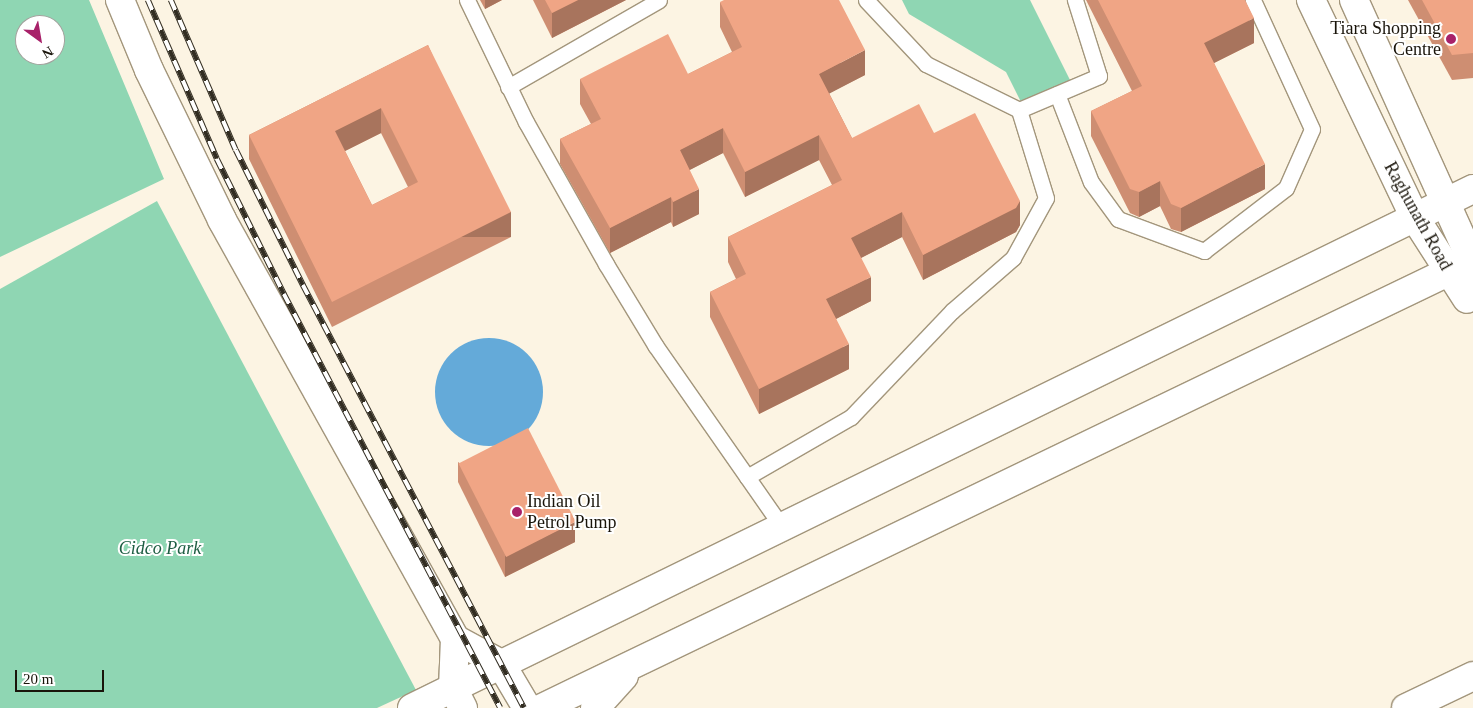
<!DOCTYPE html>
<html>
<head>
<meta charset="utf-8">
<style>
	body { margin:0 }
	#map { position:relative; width:1473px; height:708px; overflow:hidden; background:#fcf4e3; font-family:Georgia,serif }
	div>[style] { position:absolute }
	.green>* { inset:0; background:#8fd6b3 }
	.water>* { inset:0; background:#64aad9 }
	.round { border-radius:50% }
	.roads { filter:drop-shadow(1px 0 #a3967c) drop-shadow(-1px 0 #a3967c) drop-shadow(0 1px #a3967c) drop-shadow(0 -1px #a3967c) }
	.service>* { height:15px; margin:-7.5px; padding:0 7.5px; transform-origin:7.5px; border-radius:7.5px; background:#fff }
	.minor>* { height:28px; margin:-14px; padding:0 14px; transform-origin:14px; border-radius:14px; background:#fff }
	.tertiary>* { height:28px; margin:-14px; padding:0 14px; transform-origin:14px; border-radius:14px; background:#fff }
	.secondary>* { height:28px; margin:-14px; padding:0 14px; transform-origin:14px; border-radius:14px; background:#fff }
	.rail>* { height:5.5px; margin-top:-2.75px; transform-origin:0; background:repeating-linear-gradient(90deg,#fff 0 11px,#322d22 0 22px); box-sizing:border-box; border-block:1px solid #322d22 }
	.wall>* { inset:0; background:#ce8e72 }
	.shaded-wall>* { inset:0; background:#a8745d; transform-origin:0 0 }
	.building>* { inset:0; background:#f0a585; transform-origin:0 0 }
	.dots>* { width:14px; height:14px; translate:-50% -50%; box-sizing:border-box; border:2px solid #fff; border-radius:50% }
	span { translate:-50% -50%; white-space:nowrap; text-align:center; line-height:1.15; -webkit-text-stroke:4px #fff; paint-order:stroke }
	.poi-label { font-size:18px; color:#19140a }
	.right { translate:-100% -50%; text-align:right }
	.left { translate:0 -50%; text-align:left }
	.street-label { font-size:18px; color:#19140a }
	.park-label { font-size:18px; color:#1e5d43; font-style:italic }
	.north { position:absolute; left:15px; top:15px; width:50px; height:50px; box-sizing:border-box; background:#fff; border:1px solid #a3a19d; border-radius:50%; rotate:148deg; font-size:14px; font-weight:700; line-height:20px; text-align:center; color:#19140a }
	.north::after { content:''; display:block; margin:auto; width:18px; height:22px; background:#a82169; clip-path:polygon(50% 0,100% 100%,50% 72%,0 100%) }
	.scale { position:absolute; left:15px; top:670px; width:89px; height:22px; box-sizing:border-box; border:2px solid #19140a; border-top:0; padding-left:6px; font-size:15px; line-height:18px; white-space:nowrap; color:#19140a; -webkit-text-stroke:4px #fff; paint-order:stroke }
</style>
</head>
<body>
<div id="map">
	<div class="green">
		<i style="clip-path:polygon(evenodd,0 0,89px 0,164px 179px,0 257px,0 0,25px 25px,55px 25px,55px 55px,25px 55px,25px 25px)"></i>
		<i style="clip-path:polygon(902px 0,1030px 0,1072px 84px,1024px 108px,1006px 72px,909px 14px)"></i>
		<i style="clip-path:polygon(157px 201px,416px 690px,377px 708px,0 708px,0 289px)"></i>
	</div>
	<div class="water">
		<i class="round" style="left:435px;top:338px;width:108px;height:108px"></i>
	</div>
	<div class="roads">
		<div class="service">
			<i style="left:467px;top:0;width:136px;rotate:64.2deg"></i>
			<i style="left:526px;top:122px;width:163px;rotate:60.6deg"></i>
			<i style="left:606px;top:264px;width:95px;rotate:58.8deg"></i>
			<i style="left:655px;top:345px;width:222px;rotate:55.1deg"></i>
			<i style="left:866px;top:0;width:88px;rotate:46.8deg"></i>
			<i style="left:926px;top:64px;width:104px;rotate:26.3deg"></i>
			<i style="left:508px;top:87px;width:174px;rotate:-29.9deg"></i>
			<i style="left:1057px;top:94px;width:94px;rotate:68.9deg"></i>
			<i style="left:1091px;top:182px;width:46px;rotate:53.9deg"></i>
			<i style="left:1118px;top:219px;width:92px;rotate:20.4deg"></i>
			<i style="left:1204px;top:251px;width:103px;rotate:-37.5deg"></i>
			<i style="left:1286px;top:188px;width:64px;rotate:-66.2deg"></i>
			<i style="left:1312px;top:129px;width:142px;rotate:-114.6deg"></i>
			<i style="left:747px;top:477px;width:120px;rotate:-30deg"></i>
			<i style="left:851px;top:417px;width:146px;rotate:-46.4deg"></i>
			<i style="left:952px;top:311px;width:81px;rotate:-41deg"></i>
			<i style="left:1013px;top:258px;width:68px;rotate:-61.2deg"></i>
			<i style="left:1046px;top:198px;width:92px;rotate:-107.1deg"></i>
			<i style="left:1019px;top:110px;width:87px;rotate:-23deg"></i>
			<i style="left:1099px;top:76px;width:80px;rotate:-107.5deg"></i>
		</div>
		<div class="minor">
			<i style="left:1406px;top:708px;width:74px;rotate:-25.5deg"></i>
		</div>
		<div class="tertiary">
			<i style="left:120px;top:0;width:76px;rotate:67.5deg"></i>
			<i style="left:149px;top:70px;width:167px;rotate:64deg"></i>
			<i style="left:222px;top:220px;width:479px;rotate:60.9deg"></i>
		</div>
		<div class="secondary">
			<i style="left:1311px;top:0;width:242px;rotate:64.5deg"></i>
			<i style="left:1415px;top:218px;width:96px;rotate:57.3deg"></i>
			<i style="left:1354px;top:0;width:282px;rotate:65.7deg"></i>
			<i style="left:1470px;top:257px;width:19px;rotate:93deg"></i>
			<i style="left:412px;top:708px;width:1181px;rotate:-26.07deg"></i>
			<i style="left:463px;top:708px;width:22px;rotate:-117deg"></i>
			<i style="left:453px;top:688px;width:49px;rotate:-87.7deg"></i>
			<i style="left:455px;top:639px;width:52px;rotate:28.5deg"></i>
			<i style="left:501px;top:664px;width:51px;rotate:59.4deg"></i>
			<i style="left:542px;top:708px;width:1005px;rotate:-25.7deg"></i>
			<i style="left:1448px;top:272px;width:30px;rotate:-34deg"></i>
			<i style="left:595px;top:708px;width:43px;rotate:-47.8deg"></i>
		</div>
	</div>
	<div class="rail">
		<i style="left:148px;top:0;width:173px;rotate:66.5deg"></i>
		<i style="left:217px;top:159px;width:151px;rotate:63.6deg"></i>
		<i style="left:284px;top:294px;width:467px;rotate:62.4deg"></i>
		<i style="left:171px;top:0;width:163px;rotate:66.6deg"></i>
		<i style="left:236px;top:150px;width:151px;rotate:63.6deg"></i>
		<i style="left:303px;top:285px;width:477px;rotate:62.4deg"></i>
	</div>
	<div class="wall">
		<i style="clip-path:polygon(480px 0,502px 0,485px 9px)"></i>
		<i style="clip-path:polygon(533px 0,626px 0,552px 38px)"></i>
		<i style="clip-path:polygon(1086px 0,1245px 0,1254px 43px,1214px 63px,1265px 189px,1181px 232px,1171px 229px,1160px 206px,1139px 217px,1130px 213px,1091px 136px,1091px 111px,1132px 91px)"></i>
		<i style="clip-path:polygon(1408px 0,1473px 0,1473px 78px,1452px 80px)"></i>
		<i style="clip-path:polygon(720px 2px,865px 75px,829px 93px,852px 138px,934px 133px,1020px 225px,1016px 232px,923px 280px,902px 237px,861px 258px,871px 301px,836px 319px,849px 369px,759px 414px,710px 317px,710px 292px,736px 279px,728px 262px,728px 237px,832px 185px,819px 160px,745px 197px,723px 153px,689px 170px,699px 214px,673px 227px,671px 222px,610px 253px,560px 164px,560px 139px,591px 124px,580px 104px,580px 79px,688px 74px,732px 52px,720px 27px)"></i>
		<i style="clip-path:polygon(evenodd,428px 45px,511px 237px,332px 327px,249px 159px,249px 135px,428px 45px,381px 133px,408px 187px,372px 205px,345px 151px,381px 133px)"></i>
		<i style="clip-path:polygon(458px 462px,575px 542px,505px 577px,458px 482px)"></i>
	</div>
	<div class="shaded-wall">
		<i style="clip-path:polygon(485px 0,502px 0,485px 9px)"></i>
		<i style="clip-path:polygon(578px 0,626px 0,552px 38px,552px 13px)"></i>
		<i style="clip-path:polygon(1254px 18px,1254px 43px,1204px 68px,1204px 43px)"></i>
		<i style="clip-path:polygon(865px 50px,865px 75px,819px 99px,819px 74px)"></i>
		<i style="clip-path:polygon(381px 108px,381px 133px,335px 156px,335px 131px)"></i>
		<i style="clip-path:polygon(723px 128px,723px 153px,680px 175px,680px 150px)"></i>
		<i style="clip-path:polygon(819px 135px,819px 160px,745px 197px,745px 172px)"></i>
		<i style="clip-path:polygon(1265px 164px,1265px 189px,1181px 232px,1181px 208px)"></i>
		<i style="clip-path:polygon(1160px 181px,1160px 206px,1139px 217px,1139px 192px)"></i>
		<i style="clip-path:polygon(699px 189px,699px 214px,673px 227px,673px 202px)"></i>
		<i style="clip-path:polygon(671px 197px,671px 222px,610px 253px,610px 228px)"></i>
		<i style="clip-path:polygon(1020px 201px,1020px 225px,1016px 232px,923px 280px,923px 255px)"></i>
		<i style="left:511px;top:212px;width:25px;height:200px;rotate:90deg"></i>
		<i style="clip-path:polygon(902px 212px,902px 237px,851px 263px,851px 238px)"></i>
		<i style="clip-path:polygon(871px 277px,871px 301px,826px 324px,826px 299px)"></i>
		<i style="clip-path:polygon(849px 344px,849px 369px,759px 414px,759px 389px)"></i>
		<i style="clip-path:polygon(575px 522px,575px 542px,505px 577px,505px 556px)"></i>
	</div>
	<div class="building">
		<i style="clip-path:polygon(545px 0,578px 0,552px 13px)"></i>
		<i style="clip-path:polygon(724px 0,839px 0,865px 50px,819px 74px,852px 138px,919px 104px,934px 133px,975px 113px,1020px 201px,1016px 208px,923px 255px,902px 212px,851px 238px,871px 277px,826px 299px,849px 344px,759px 389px,710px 292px,746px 274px,728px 237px,842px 180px,819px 135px,745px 172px,723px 128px,680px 150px,699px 189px,673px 202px,671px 197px,610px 228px,560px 139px,601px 119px,580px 79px,668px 34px,688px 74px,742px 47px,720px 2px)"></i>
		<i style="clip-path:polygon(1098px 0,1245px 0,1254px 18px,1204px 43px,1265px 164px,1181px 208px,1171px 204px,1160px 181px,1139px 192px,1130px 189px,1091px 111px,1142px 86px)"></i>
		<i style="clip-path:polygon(1422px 0,1473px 0,1473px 53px,1452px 55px)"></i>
		<i style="clip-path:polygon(evenodd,428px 45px,511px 212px,332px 302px,249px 135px,428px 45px,381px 108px,418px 182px,372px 205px,335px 131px,381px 108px)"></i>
		<i style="left:528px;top:428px;width:105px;height:78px;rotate:63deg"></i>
	</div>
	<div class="dots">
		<i style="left:1451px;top:39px;background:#a82169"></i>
		<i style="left:517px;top:512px;background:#a82169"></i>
	</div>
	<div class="poi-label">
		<span class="right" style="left:1441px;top:39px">Tiara Shopping<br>Centre</span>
		<span class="left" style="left:527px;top:512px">Indian Oil<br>Petrol Pump</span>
	</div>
	<div class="street-label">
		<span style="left:1418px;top:216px;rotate:61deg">Raghunath Road</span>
	</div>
	<div class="park-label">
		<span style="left:160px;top:548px">Cidco Park</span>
	</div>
	<div class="north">N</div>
	<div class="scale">20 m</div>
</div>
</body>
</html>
